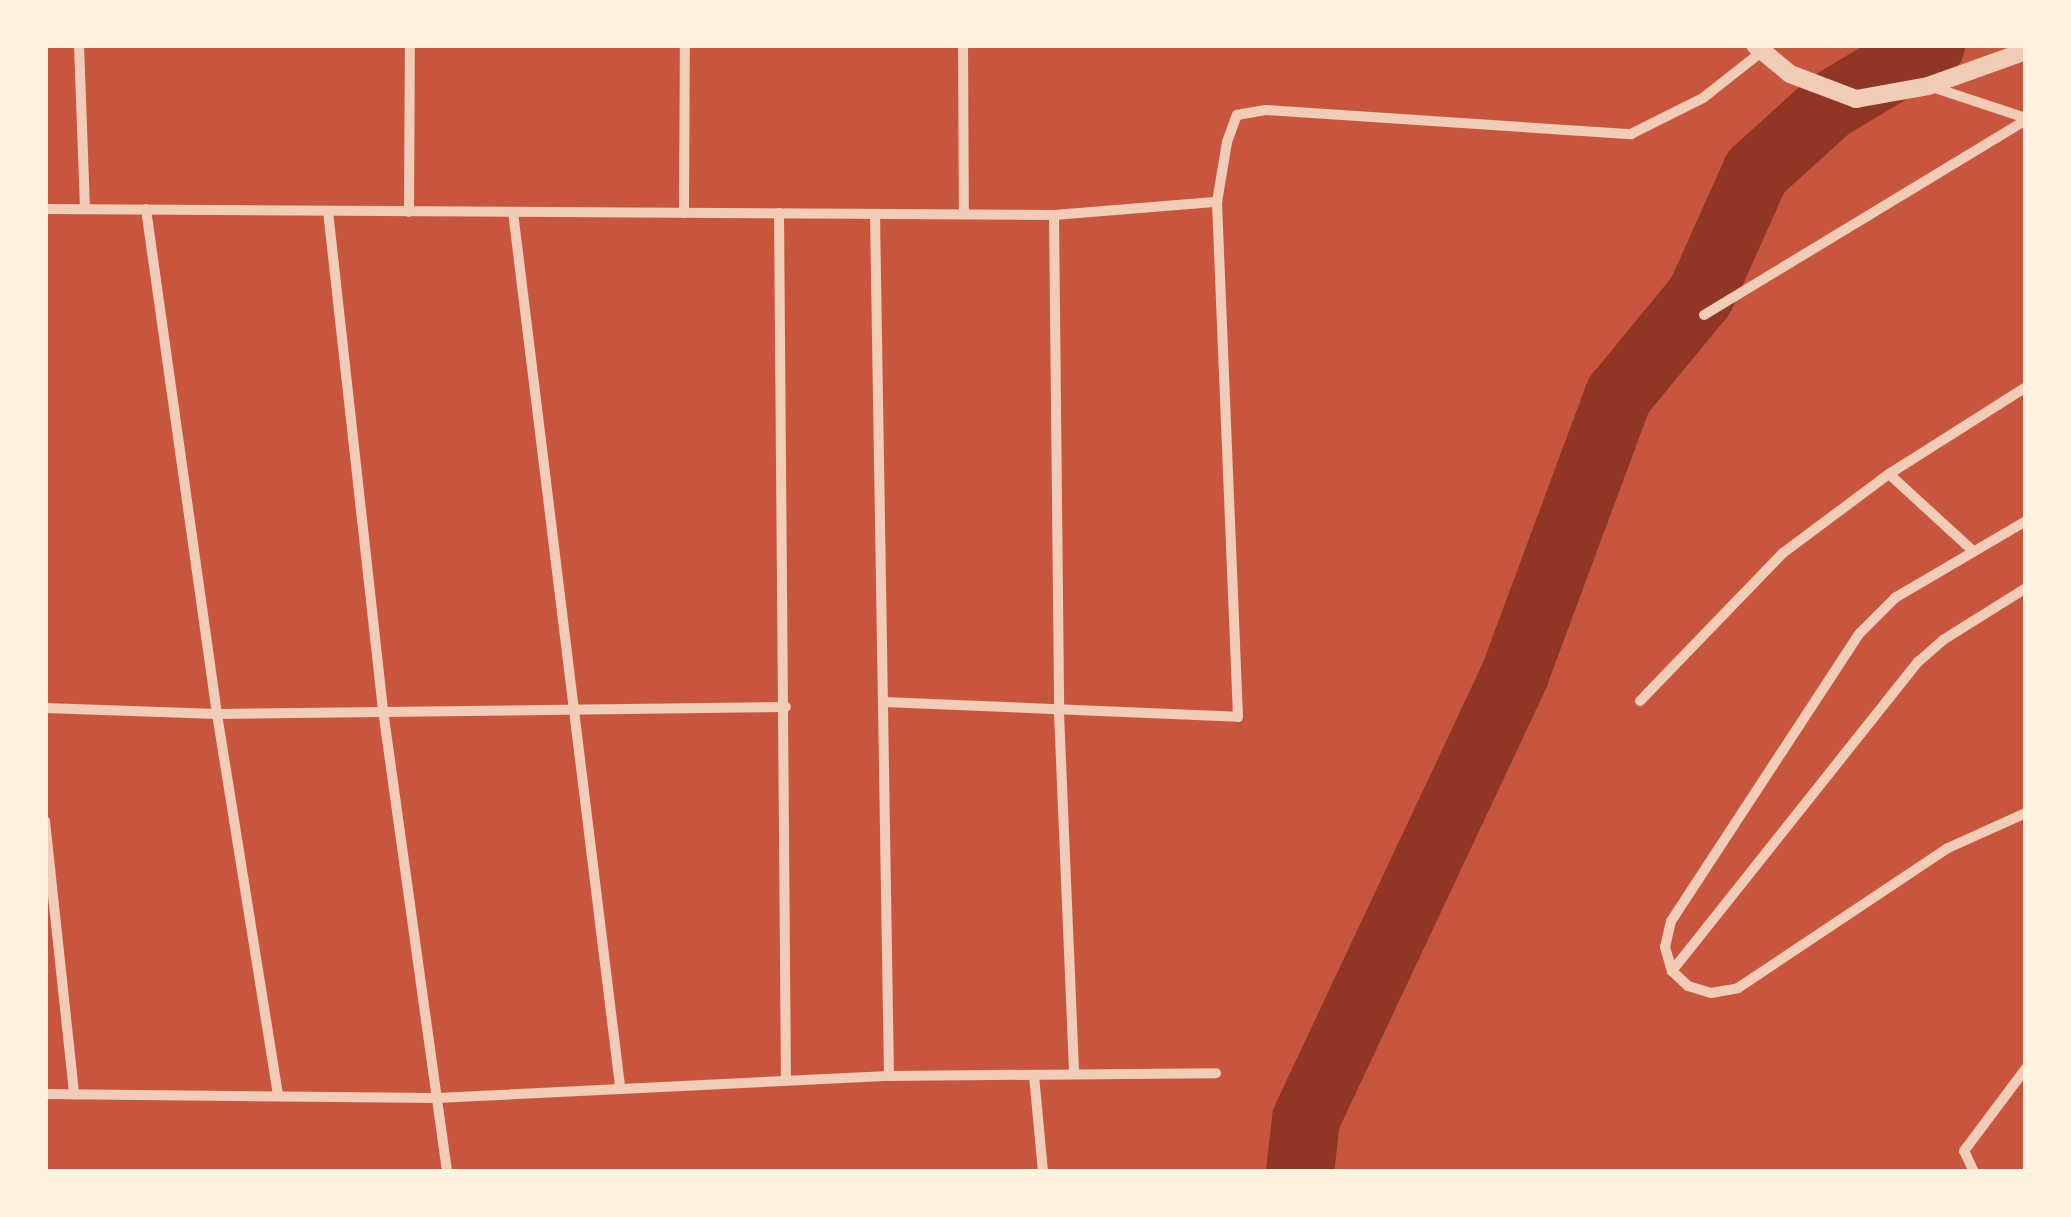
<!DOCTYPE html>
<html>
<head>
<meta charset="utf-8">
<style>
	body { margin:0 }
	#map { position:relative; width:2071px; height:1217px; overflow:hidden; background:#c8553d; font-family:Rubik,sans-serif }
	div>[style] { position:absolute }
	.river>* { height:68px; margin:-34px; padding:0 34px; transform-origin:34px; border-radius:34px; background:#8f3625 }
	.minor>* { height:10px; margin:-5px; padding:0 5px; transform-origin:5px; border-radius:5px; background:#f1ccb7 }
	.tertiary>* { height:18px; margin:-9px; padding:0 9px; transform-origin:9px; border-radius:9px; background:#f1ccb7 }
	span { translate:-50% -50%; white-space:nowrap; text-align:center; line-height:1.15; -webkit-text-stroke:10px #fff3e0; paint-order:stroke }
	.frame { position:absolute; inset:0; border:48px solid #fff3e0; pointer-events:none }
</style>
</head>
<body>
<div id="map">
	<div class="river">
		<i style="left:1300px;top:1172px;width:53px;rotate:-83.5deg"></i>
		<i style="left:1306px;top:1119px;width:492px;rotate:-64.8deg"></i>
		<i style="left:1515px;top:674px;width:298px;rotate:-69.6deg"></i>
		<i style="left:1619px;top:395px;width:129px;rotate:-50.6deg"></i>
		<i style="left:1701px;top:295px;width:135px;rotate:-65.9deg"></i>
		<i style="left:1756px;top:172px;width:98px;rotate:-42.1deg"></i>
		<i style="left:1829px;top:106px;width:119px;rotate:-30.9deg"></i>
	</div>
	<div class="minor">
		<i style="left:79px;top:45px;width:164px;rotate:87.9deg"></i>
		<i style="left:963px;top:45px;width:169px;rotate:89.7deg"></i>
		<i style="left:1929px;top:86px;width:102px;rotate:18.3deg"></i>
		<i style="left:45px;top:209px;width:1009px;rotate:0.34deg"></i>
		<i style="left:1054px;top:215px;width:164px;rotate:-4.6deg"></i>
		<i style="left:146px;top:209px;width:510px;rotate:82deg"></i>
		<i style="left:217px;top:714px;width:386px;rotate:80.9deg"></i>
		<i style="left:328px;top:211px;width:502px;rotate:83.71deg"></i>
		<i style="left:383px;top:710px;width:466px;rotate:82.1deg"></i>
		<i style="left:409px;top:212px;width:167px;rotate:-89.7deg"></i>
		<i style="left:513px;top:212px;width:881px;rotate:83.02deg"></i>
		<i style="left:684px;top:213px;width:168px;rotate:-89.7deg"></i>
		<i style="left:779px;top:213px;width:867px;rotate:89.54deg"></i>
		<i style="left:875px;top:214px;width:862px;rotate:89.07deg"></i>
		<i style="left:1054px;top:215px;width:498px;rotate:89.4deg"></i>
		<i style="left:1059px;top:713px;width:361px;rotate:87.6deg"></i>
		<i style="left:1704px;top:315px;width:376px;rotate:-31.2deg"></i>
		<i style="left:1889px;top:474px;width:114px;rotate:42.5deg"></i>
		<i style="left:2026px;top:521px;width:152px;rotate:149.6deg"></i>
		<i style="left:1895px;top:598px;width:51px;rotate:135deg"></i>
		<i style="left:1859px;top:634px;width:343px;rotate:123.2deg"></i>
		<i style="left:1671px;top:921px;width:27px;rotate:103deg"></i>
		<i style="left:1665px;top:947px;width:25px;rotate:74deg"></i>
		<i style="left:1672px;top:971px;width:22px;rotate:43deg"></i>
		<i style="left:1688px;top:986px;width:24px;rotate:17deg"></i>
		<i style="left:1711px;top:993px;width:27px;rotate:-10deg"></i>
		<i style="left:1738px;top:988px;width:252px;rotate:-33.7deg"></i>
		<i style="left:1948px;top:848px;width:85px;rotate:-24.2deg"></i>
		<i style="left:1640px;top:701px;width:206px;rotate:-46deg"></i>
		<i style="left:1783px;top:553px;width:132px;rotate:-36.7deg"></i>
		<i style="left:1889px;top:474px;width:162px;rotate:-32.4deg"></i>
		<i style="left:884px;top:702px;width:354px;rotate:2.4deg"></i>
		<i style="left:1238px;top:717px;width:515px;rotate:-92.34deg"></i>
		<i style="left:1217px;top:202px;width:61px;rotate:-80.5deg"></i>
		<i style="left:1227px;top:142px;width:29px;rotate:-70deg"></i>
		<i style="left:1237px;top:115px;width:29px;rotate:-10deg"></i>
		<i style="left:1266px;top:110px;width:366px;rotate:3.8deg"></i>
		<i style="left:1631px;top:134px;width:80px;rotate:-26.6deg"></i>
		<i style="left:1703px;top:98px;width:85px;rotate:-38.3deg"></i>
		<i style="left:45px;top:708px;width:172px;rotate:2deg"></i>
		<i style="left:217px;top:714px;width:569px;rotate:-0.7deg"></i>
		<i style="left:45px;top:821px;width:275px;rotate:83.9deg"></i>
		<i style="left:1672px;top:971px;width:395px;rotate:-51.5deg"></i>
		<i style="left:1918px;top:662px;width:33px;rotate:-41deg"></i>
		<i style="left:1943px;top:640px;width:98px;rotate:-32.1deg"></i>
		<i style="left:1034px;top:1075px;width:97px;rotate:84.7deg"></i>
		<i style="left:45px;top:1094px;width:392px;rotate:0.6deg"></i>
		<i style="left:437px;top:1098px;width:453px;rotate:-2.8deg"></i>
		<i style="left:889px;top:1076px;width:327px;rotate:-0.5deg"></i>
		<i style="left:1974px;top:1172px;width:23px;rotate:-115deg"></i>
		<i style="left:1964px;top:1151px;width:104px;rotate:-53.2deg"></i>
	</div>
	<div class="tertiary">
		<i style="left:1755px;top:45px;width:45px;rotate:39.6deg"></i>
		<i style="left:1790px;top:74px;width:71px;rotate:20.7deg"></i>
		<i style="left:1856px;top:99px;width:73px;rotate:-10.2deg"></i>
		<i style="left:1928px;top:86px;width:104px;rotate:-19.7deg"></i>
	</div>
	<div class="frame"></div>
</div>
</body>
</html>
